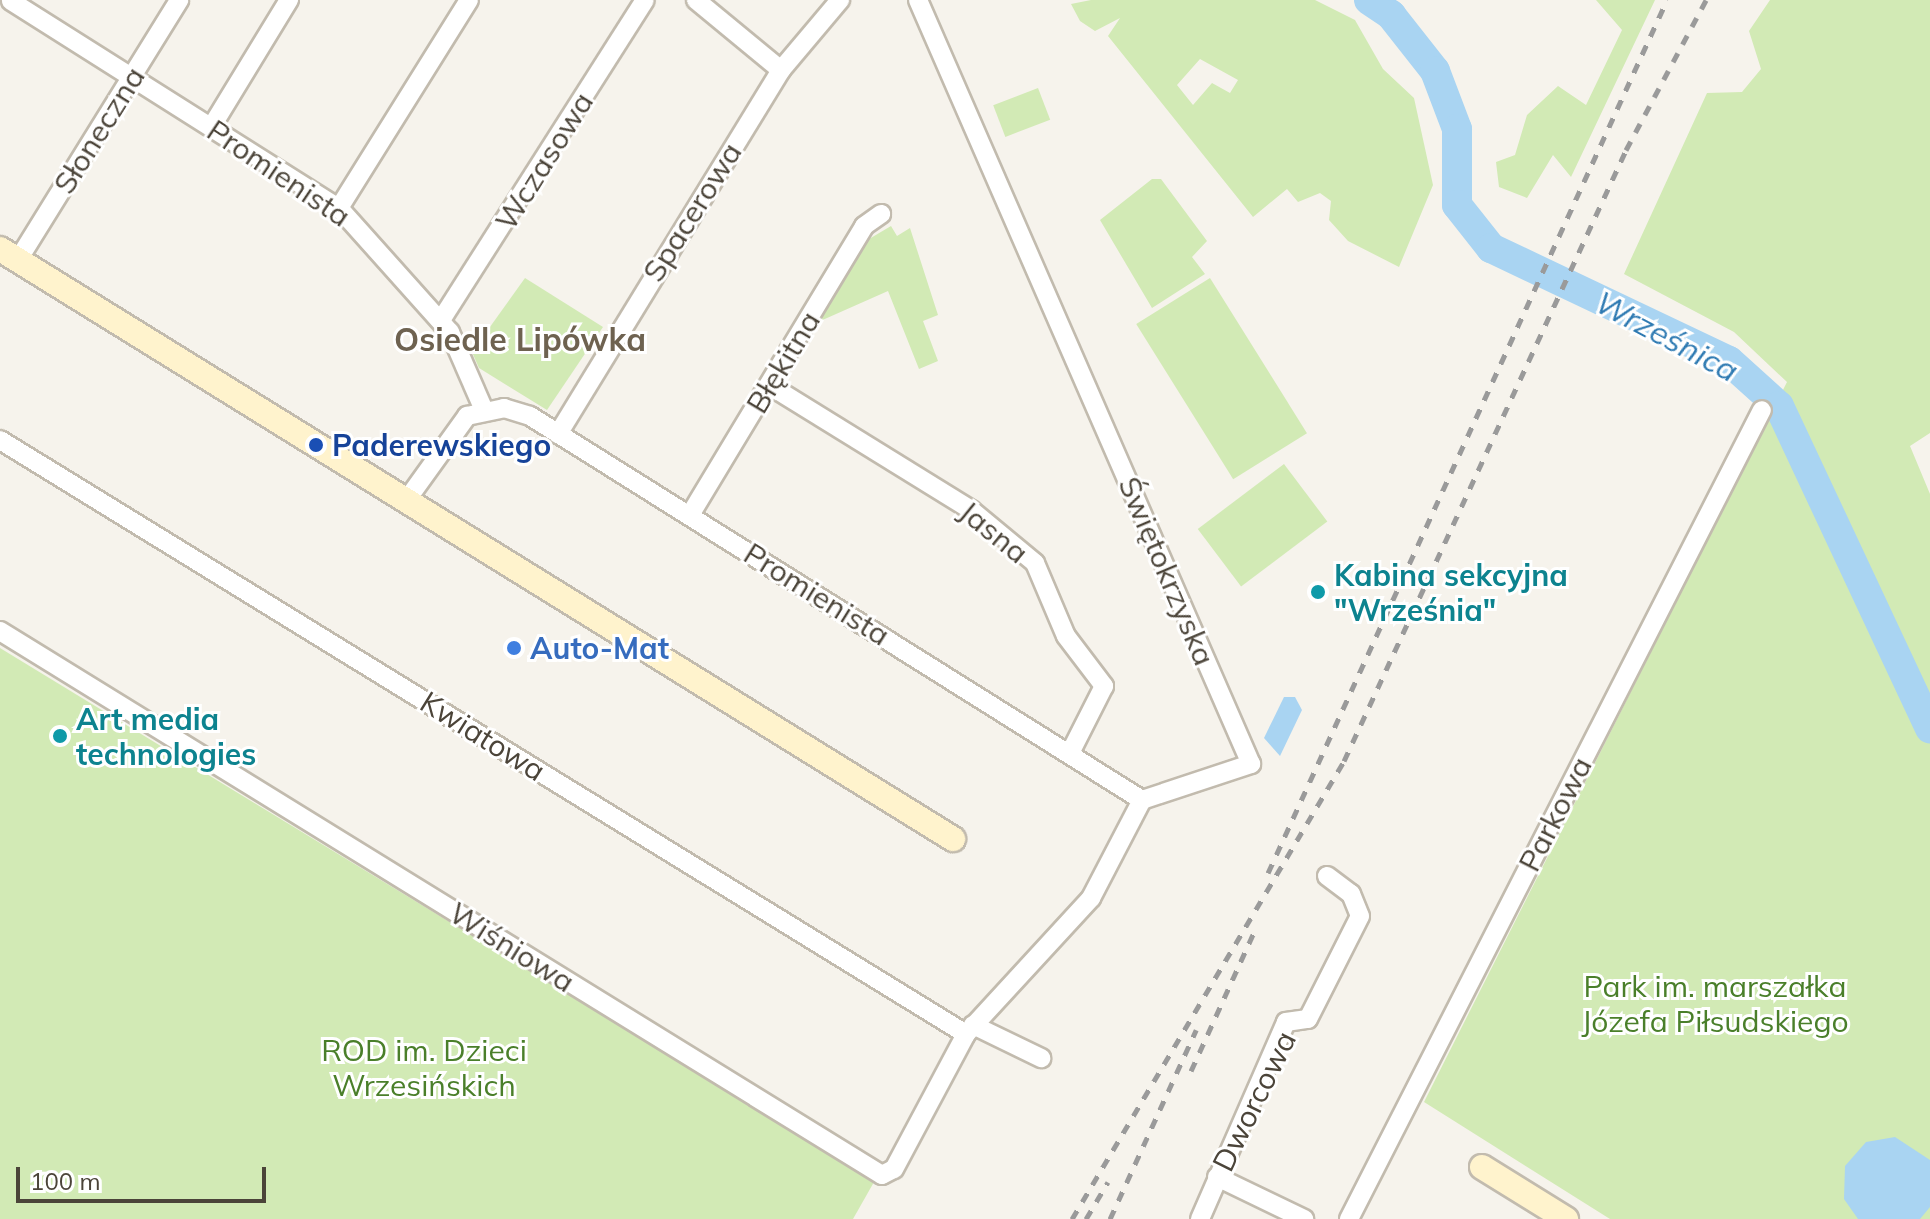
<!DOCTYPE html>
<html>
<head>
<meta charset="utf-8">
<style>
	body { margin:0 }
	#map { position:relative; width:1930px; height:1219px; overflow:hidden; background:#f6f3ec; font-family:Mulish,sans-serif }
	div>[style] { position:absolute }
	.green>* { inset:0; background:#d2eab5; transform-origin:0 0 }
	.water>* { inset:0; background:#a9d4f2 }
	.river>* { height:30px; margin:-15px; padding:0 15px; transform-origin:15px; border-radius:15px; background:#a9d4f2 }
	.roads { filter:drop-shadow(2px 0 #c2bbae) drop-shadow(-2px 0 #c2bbae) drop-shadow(0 2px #c2bbae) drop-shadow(0 -2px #c2bbae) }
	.street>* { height:18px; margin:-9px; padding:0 9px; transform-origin:9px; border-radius:9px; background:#fff }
	.secondary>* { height:24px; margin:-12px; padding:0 12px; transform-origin:12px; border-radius:12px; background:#fff3cd }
	.rail>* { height:5px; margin-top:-2.5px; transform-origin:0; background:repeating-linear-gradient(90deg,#9a9a9a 0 10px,transparent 0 20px) }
	.dots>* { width:22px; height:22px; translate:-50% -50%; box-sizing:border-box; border:4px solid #fff; border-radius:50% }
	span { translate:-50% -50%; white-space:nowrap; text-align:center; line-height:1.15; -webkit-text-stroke:6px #fff; paint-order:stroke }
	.street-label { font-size:30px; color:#4b4439 }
	.transit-label { font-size:30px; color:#164399; font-weight:700 }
	.left { translate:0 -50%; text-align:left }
	.culture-label { font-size:30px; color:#0d838f; font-weight:700 }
	.shop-label { font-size:30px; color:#366cbe; font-weight:700 }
	.park-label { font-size:30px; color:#4a7f2a }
	.water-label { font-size:32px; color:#2e7ab2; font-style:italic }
	.neighbourhood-label { font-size:32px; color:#6e6250; font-weight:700 }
	.scale { position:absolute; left:16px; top:1167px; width:250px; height:36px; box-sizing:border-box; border:4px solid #4b4439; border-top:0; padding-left:10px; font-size:24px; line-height:28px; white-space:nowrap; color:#4b4439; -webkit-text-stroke:6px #fff; paint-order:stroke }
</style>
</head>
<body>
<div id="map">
	<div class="green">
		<i style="clip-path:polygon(evenodd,1091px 0,1315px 0,1355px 20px,1383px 69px,1414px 98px,1433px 185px,1399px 267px,1348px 241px,1329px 220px,1331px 201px,1320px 193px,1298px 202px,1287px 189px,1253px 217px,1108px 36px,1120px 18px,1095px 31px,1080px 21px,1071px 4px,1091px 0,1200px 59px,1238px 80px,1230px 93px,1212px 83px,1193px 105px,1177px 85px,1200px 59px)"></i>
		<i style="clip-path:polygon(1596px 0,1655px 0,1571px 177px,1553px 155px,1527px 198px,1499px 187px,1496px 162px,1515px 155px,1527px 115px,1558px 86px,1586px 105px,1622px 30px)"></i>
		<i style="clip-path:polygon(1770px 0,1930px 0,1930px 433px,1910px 446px,1930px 494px,1930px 1219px,1610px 1219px,1424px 1102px,1787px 382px,1734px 332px,1624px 274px,1707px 93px,1742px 92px,1761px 69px,1749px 31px)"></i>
		<i style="left:1038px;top:88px;width:34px;height:48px;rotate:69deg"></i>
		<i style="clip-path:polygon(1152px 179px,1161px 179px,1207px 241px,1192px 257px,1205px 274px,1152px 308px,1100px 220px)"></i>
		<i style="clip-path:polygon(891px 226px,897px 236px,910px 228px,938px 315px,923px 321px,938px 361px,919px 369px,888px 291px,818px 322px,864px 242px)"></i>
		<i style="clip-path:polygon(525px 278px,603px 327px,547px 410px,479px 368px,472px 352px)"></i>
		<i style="left:1210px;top:278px;width:183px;height:87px;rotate:58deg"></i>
		<i style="left:1284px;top:464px;width:72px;height:108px;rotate:53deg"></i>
		<i style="clip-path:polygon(0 648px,858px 1171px,874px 1182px,853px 1219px,0 1219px)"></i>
	</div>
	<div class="water">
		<i style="clip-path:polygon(1284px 697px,1295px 697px,1302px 710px,1280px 756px,1264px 738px)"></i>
		<i style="clip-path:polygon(1895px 1137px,1930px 1160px,1930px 1207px,1920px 1219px,1858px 1219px,1844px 1199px,1845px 1166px,1866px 1142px)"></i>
	</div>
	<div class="river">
		<i style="left:1369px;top:0;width:27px;rotate:34deg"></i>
		<i style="left:1391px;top:15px;width:71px;rotate:51.8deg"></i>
		<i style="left:1435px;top:71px;width:62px;rotate:69.2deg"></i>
		<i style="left:1457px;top:129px;width:76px;rotate:90deg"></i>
		<i style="left:1457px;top:205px;width:55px;rotate:51.7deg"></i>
		<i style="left:1491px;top:248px;width:263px;rotate:25.4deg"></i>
		<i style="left:1729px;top:361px;width:67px;rotate:42deg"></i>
		<i style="left:1779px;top:406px;width:356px;rotate:64.9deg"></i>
	</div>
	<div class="roads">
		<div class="street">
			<i style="left:696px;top:0;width:110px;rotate:39.5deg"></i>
			<i style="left:11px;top:1px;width:388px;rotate:32.3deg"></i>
			<i style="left:339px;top:208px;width:166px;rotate:48.2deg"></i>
			<i style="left:450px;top:332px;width:83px;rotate:66.5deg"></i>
			<i style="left:212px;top:126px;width:148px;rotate:-58.6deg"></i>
			<i style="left:339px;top:208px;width:245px;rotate:-58deg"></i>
			<i style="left:18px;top:260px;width:306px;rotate:-58.2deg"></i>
			<i style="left:441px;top:320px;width:379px;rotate:-57.5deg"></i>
			<i style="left:769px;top:385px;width:238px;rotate:31.7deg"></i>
			<i style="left:971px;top:510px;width:83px;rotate:39.6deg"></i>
			<i style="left:1035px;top:563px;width:79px;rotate:67deg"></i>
			<i style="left:1066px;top:636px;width:63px;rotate:52.8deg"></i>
			<i style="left:1104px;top:686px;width:73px;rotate:116.9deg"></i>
			<i style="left:558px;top:434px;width:427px;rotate:-58.5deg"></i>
			<i style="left:781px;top:70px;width:92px;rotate:-49.9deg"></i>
			<i style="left:0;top:440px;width:1134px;rotate:31.59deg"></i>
			<i style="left:406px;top:501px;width:105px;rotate:-54.3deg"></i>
			<i style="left:467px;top:416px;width:38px;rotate:-12deg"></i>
			<i style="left:504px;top:408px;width:27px;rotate:17deg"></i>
			<i style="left:530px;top:416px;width:722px;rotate:32.11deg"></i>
			<i style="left:690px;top:515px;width:337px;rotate:-58.9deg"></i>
			<i style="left:864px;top:226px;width:21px;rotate:-35deg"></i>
			<i style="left:0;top:631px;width:1036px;rotate:31.67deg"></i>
			<i style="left:882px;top:1175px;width:13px;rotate:-27deg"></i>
			<i style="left:894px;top:1169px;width:153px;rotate:-61.9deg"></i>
			<i style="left:966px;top:1034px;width:185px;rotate:-47.4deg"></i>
			<i style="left:1091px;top:898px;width:110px;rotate:-62.5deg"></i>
			<i style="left:1142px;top:800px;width:115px;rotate:-18.3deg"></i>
			<i style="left:1251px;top:764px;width:833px;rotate:-113.55deg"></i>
			<i style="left:973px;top:1025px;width:76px;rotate:25.9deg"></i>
			<i style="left:1217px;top:1177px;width:97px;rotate:25.8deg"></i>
			<i style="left:1200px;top:1219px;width:215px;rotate:-66.4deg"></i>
			<i style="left:1286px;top:1022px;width:22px;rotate:-8deg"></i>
			<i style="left:1308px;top:1019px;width:115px;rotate:-63.2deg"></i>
			<i style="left:1360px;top:916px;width:24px;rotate:-112deg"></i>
			<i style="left:1351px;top:894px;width:30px;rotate:-143deg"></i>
			<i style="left:1349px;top:1219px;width:908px;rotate:-62.96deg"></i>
		</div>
		<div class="secondary">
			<i style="left:0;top:249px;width:1121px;rotate:31.76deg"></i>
			<i style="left:1482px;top:1167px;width:99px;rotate:31.8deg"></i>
		</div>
	</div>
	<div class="rail">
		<i style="left:1268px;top:873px;width:960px;rotate:-65.44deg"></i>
		<i style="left:1191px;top:1071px;width:153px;rotate:-65.6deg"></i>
		<i style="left:1072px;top:1219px;width:533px;rotate:-59.29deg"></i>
		<i style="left:1344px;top:761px;width:673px;rotate:-65.22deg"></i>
		<i style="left:1626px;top:150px;width:170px;rotate:-61.9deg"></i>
		<i style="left:1086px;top:1219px;width:43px;rotate:-59.3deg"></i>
		<i style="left:1110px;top:1219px;width:208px;rotate:-65.5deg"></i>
	</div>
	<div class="dots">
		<i style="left:316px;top:445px;background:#1a4fb4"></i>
		<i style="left:1318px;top:592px;background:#0f9aa8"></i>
		<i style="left:514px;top:648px;background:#3f7fe0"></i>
		<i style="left:60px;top:736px;background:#0f9aa8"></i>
	</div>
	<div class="street-label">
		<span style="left:99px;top:130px;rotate:-58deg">Słoneczna</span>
		<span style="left:544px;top:161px;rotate:-58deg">Wczasowa</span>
		<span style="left:279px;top:173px;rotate:34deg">Promienista</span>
		<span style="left:692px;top:212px;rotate:-58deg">Spacerowa</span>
		<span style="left:783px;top:362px;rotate:-59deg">Błękitna</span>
		<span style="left:994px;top:532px;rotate:39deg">Jasna</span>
		<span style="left:1167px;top:571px;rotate:67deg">Świętokrzyska</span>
		<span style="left:817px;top:594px;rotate:32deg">Promienista</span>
		<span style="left:483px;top:736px;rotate:32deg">Kwiatowa</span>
		<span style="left:1555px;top:814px;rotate:-63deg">Parkowa</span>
		<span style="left:512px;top:947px;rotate:32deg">Wiśniowa</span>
		<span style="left:1254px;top:1101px;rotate:-64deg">Dworcowa</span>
	</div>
	<div class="transit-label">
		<span class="left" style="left:332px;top:445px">Paderewskiego</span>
	</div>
	<div class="culture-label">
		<span class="left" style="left:1334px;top:592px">Kabina sekcyjna<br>"Września"</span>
		<span class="left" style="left:76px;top:736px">Art media<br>technologies</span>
	</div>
	<div class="shop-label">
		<span class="left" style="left:530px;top:648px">Auto-Mat</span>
	</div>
	<div class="park-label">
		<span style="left:1715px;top:1003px">Park im. marszałka<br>Józefa Piłsudskiego</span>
		<span style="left:424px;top:1067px">ROD im. Dzieci<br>Wrzesińskich</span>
	</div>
	<div class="water-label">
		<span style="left:1667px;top:336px;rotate:28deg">Wrześnica</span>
	</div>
	<div class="neighbourhood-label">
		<span style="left:520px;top:339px">Osiedle Lipówka</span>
	</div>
	<div class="scale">100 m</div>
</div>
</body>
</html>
